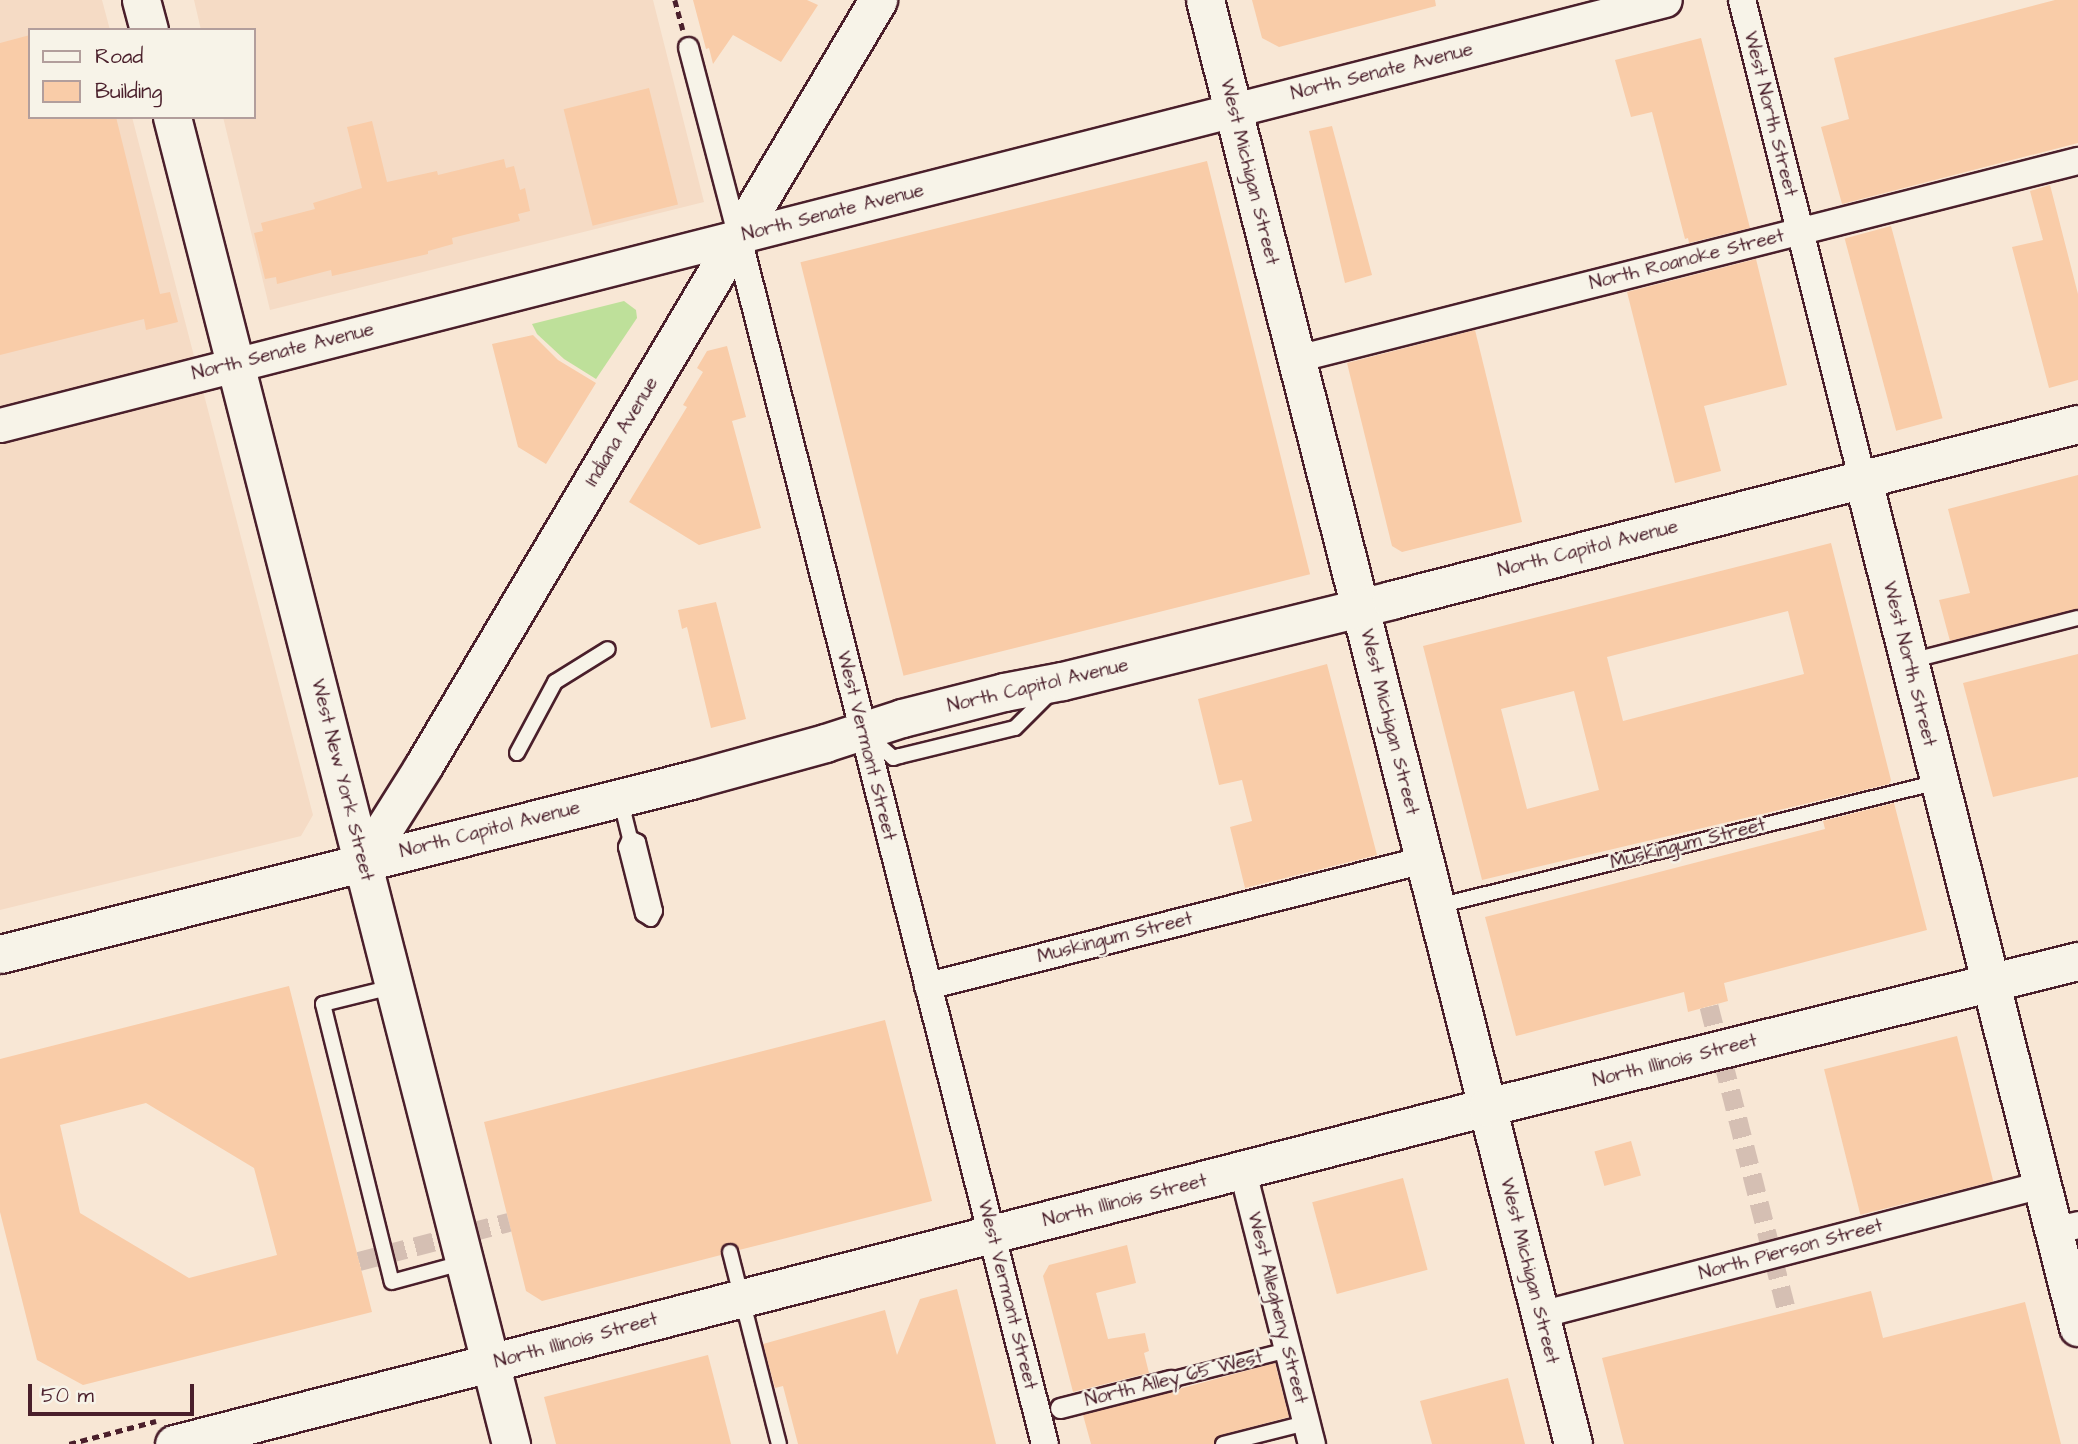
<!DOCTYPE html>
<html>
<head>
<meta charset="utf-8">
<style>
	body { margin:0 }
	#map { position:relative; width:2078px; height:1444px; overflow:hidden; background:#f8e7d5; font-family:"Architects Daughter",sans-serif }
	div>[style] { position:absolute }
	.built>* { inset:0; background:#f5dbc5 }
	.green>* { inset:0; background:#bee09a }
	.building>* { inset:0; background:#f9cca8; transform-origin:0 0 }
	.pedestrian-tunnel>* { height:19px; margin-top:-9.5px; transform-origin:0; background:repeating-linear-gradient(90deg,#d5bfb3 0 19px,transparent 0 29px) }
	.path>* { height:4.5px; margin-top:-2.25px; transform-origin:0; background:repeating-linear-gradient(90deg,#4a1f2b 0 7px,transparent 0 12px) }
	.roads { filter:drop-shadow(2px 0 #4a1f2b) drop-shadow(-2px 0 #4a1f2b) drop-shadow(0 2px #4a1f2b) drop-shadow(0 -2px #4a1f2b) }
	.service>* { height:14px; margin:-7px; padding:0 7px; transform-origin:7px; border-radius:7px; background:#f7f3e8 }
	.pedestrian>* { height:19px; margin:-9.5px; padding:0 9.5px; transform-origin:9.5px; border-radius:9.5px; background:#f7f3e8 }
	.minor>* { height:26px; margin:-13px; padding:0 13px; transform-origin:13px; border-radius:13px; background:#f7f3e8 }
	.tertiary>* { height:33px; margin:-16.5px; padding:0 16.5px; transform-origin:16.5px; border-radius:16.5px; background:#f7f3e8 }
	.secondary>* { height:37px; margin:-18.5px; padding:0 18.5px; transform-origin:18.5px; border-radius:18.5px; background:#f7f3e8 }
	span { translate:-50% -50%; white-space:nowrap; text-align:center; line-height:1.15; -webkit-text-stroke:5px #f7f3e8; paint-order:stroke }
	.street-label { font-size:19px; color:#4a1f2b }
	.legend { position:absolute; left:28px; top:28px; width:228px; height:91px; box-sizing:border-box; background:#f7f3e8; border:2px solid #b29e9c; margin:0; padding:9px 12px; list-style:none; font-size:21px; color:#4a1f2b }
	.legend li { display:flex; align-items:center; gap:14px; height:35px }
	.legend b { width:35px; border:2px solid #b29e9c }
	.scale { position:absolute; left:28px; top:1384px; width:166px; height:32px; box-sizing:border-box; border:4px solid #4a1f2b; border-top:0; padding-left:9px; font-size:21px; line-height:24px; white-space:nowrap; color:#4a1f2b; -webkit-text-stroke:5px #f7f3e8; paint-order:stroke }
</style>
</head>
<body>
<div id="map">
	<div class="built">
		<i style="clip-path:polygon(0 0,102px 0,110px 30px,30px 30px,30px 117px,132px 117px,313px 815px,301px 836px,0 910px)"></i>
		<i style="clip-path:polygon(194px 0,653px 0,704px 202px,270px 310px,223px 117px,254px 117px,254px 30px,201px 30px)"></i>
	</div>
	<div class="green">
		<i style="clip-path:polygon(624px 301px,636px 310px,637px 318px,596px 379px,564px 359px,537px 334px,532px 324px)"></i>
	</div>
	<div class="building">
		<i style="clip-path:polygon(693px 0,807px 0,818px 5px,781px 62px,733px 35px,713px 64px,709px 48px,706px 49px)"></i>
		<i style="clip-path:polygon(1252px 0,1435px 0,1436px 6px,1279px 47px,1262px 38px)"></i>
		<i style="clip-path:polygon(2055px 0,2078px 0,2078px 143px,1842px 204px,1821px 127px,1849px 119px,1834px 58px)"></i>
		<i style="clip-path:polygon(30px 35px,30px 117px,116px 117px,160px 294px,170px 292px,178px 322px,146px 330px,144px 319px,0 355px,0 43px)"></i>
		<i style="clip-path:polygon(1701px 38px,1750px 228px,1689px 243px,1688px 238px,1685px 239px,1652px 112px,1631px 117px,1615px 60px)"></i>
		<i style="left:649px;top:88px;width:120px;height:88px;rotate:76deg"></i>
		<i style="clip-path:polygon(372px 121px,387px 182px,437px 171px,438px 175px,504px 159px,506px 168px,514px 166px,520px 190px,525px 188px,530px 211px,518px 214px,520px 221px,452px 238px,453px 244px,428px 251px,428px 254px,332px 276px,331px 270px,277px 284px,276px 277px,265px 279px,254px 233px,263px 231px,261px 223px,315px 209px,313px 203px,362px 188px,347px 127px)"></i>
		<i style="clip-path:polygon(1332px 126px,1372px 275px,1345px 283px,1309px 131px)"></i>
		<i style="left:1207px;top:161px;width:426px;height:419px;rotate:76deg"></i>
		<i style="clip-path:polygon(2050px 185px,2078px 294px,2078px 380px,2049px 388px,2012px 247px,2043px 240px,2030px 191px)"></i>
		<i style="left:1891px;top:226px;width:199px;height:48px;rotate:75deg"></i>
		<i style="clip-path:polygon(1756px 259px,1787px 385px,1704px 406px,1721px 471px,1675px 483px,1627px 292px)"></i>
		<i style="clip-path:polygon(1475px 330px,1522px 522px,1402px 552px,1392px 546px,1347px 363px)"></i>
		<i style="clip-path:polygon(533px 335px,558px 360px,596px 383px,546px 464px,518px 447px,492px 344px)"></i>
		<i style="clip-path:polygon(727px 346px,746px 417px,732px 421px,761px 528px,699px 545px,629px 502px,687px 407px,683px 405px,703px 372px,697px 368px,707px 351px)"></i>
		<i style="clip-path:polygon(2078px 475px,2078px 609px,1950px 641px,1939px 600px,1970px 593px,1948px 509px)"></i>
		<i style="clip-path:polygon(evenodd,1831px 543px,1891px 780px,1889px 784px,1482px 880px,1423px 646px,1831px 543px,1788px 611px,1804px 674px,1623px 721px,1607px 657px,1788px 611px,1831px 543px,1574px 691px,1599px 790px,1527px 809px,1501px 709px,1574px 691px)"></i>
		<i style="clip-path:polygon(716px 602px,746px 719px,711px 728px,687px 627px,682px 629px,678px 610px)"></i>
		<i style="clip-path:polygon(2078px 654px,2078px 777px,1993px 797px,1963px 683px)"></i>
		<i style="clip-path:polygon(1327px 664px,1377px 855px,1245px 888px,1230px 827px,1252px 821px,1242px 780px,1219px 785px,1198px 699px)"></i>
		<i style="clip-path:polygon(1894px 803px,1927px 930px,1724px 983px,1728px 1001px,1688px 1012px,1684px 992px,1516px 1036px,1485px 917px,1825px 829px,1823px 821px)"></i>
		<i style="clip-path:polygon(evenodd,289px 986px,372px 1312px,83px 1385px,37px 1360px,0 1212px,0 1059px,289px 986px,146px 1103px,254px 1168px,277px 1255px,189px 1278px,80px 1213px,60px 1125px,146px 1103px)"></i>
		<i style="clip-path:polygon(885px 1020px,932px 1201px,739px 1250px,733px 1243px,727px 1243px,721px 1249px,721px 1255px,542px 1301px,526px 1291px,484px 1122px)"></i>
		<i style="left:1957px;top:1036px;width:150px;height:137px;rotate:76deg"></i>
		<i style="left:1631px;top:1141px;width:36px;height:38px;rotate:74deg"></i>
		<i style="left:1403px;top:1178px;width:95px;height:94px;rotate:75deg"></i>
		<i style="clip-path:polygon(1127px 1245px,1136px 1283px,1096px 1293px,1108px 1339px,1145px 1333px,1149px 1351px,1144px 1353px,1149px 1373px,1073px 1392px,1043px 1276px,1049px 1265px)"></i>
		<i style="clip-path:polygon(957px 1289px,996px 1444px,798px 1444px,783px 1386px,775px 1388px,763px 1344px,885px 1310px,897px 1355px,920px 1299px)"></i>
		<i style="clip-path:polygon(1871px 1291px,1883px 1338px,2025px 1302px,2061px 1444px,1624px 1444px,1602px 1358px)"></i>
		<i style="clip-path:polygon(708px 1355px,731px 1444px,556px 1444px,544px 1397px)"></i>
		<i style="clip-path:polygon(1275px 1363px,1289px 1417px,1221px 1435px,1214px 1444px,1091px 1444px,1083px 1415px)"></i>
		<i style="clip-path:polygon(1508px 1378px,1525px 1444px,1432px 1444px,1420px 1401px)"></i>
	</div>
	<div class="pedestrian-tunnel">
		<i style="left:1709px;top:1006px;width:316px;rotate:75.7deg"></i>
		<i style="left:359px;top:1261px;width:155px;rotate:-14.6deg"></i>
	</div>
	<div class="path">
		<i style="left:675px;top:0;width:31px;rotate:75deg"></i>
		<i style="left:69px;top:1444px;width:90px;rotate:-14.8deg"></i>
	</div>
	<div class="roads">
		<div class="service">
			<i style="left:1910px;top:661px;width:173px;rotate:-14.4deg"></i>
			<i style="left:867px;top:735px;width:35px;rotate:41deg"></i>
			<i style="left:893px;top:758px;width:7px;rotate:-16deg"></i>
			<i style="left:900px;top:756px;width:118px;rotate:-13.7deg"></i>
			<i style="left:1015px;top:728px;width:51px;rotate:-45deg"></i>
			<i style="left:517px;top:753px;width:81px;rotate:-61.8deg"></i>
			<i style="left:555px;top:682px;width:62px;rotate:-31.9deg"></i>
			<i style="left:620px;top:798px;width:41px;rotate:76deg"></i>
			<i style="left:630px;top:838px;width:10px;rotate:114deg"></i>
			<i style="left:626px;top:847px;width:69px;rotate:75.8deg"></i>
			<i style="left:643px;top:914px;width:9px;rotate:32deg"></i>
			<i style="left:651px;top:919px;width:9px;rotate:-63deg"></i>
			<i style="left:655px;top:911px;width:71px;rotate:-103.8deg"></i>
			<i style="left:638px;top:842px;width:9px;rotate:-153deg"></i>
			<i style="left:1438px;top:906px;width:515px;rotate:-13.93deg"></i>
			<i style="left:392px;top:987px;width:71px;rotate:166.2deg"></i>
			<i style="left:323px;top:1004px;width:286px;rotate:76.1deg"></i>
			<i style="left:392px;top:1282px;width:73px;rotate:-15.2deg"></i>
			<i style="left:730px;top:1252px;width:198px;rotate:75.7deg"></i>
			<i style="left:1170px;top:1380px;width:122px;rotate:-14.3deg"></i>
			<i style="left:1223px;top:1444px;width:86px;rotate:-14.2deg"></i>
		</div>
		<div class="pedestrian">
			<i style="left:688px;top:47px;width:196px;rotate:75.3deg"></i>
			<i style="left:1060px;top:1408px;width:114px;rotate:-14.3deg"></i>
		</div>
		<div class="minor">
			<i style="left:1742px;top:0;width:495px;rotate:75.9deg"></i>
			<i style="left:738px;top:238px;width:1244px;rotate:75.72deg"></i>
			<i style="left:1297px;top:359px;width:806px;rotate:-14.23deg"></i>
			<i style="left:928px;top:986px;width:512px;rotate:-14.25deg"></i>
			<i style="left:1243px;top:1172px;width:281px;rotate:75.8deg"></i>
			<i style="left:2053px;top:1231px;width:26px;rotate:-13deg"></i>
			<i style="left:1540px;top:1315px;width:519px;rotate:-14.52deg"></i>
		</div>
		<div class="tertiary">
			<i style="left:0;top:425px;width:1718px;rotate:-14.32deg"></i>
		</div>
		<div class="secondary">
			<i style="left:141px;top:0;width:31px;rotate:75deg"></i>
			<i style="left:1205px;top:0;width:1490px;rotate:75.7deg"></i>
			<i style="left:172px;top:117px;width:1370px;rotate:75.67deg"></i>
			<i style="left:1863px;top:480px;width:874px;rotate:75.76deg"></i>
			<i style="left:363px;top:862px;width:115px;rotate:-57.8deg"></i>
			<i style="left:424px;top:765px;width:890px;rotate:-59.31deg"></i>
			<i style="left:0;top:954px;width:713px;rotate:-14.13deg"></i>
			<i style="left:691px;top:780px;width:139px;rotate:-15.4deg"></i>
			<i style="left:825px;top:743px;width:81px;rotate:-18deg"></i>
			<i style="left:902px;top:718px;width:105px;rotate:-14.3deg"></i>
			<i style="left:1004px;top:692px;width:59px;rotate:-10.7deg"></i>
			<i style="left:1062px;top:681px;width:339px;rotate:-13.8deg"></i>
			<i style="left:1391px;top:600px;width:709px;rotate:-14.37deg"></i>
			<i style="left:174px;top:1444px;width:1356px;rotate:-14.4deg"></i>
			<i style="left:1487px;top:1107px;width:609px;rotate:-13.88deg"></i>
		</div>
	</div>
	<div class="street-label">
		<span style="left:1382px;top:72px;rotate:-14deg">North Senate Avenue</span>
		<span style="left:1770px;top:114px;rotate:76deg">West North Street</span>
		<span style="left:1249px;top:172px;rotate:76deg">West Michigan Street</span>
		<span style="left:833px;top:213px;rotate:-14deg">North Senate Avenue</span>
		<span style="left:1687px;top:260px;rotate:-14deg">North Roanoke Street</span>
		<span style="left:283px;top:352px;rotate:-14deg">North Senate Avenue</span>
		<span style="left:622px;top:432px;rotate:-59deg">Indiana Avenue</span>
		<span style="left:1588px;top:549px;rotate:-14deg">North Capitol Avenue</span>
		<span style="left:1909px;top:664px;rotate:76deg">West North Street</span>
		<span style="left:1038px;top:686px;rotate:-13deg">North Capitol Avenue</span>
		<span style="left:1389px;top:722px;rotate:76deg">West Michigan Street</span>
		<span style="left:866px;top:746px;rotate:76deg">West Vermont Street</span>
		<span style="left:342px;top:780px;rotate:76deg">West New York Street</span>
		<span style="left:490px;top:830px;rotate:-14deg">North Capitol Avenue</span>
		<span style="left:1688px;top:844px;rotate:-14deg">Muskingum Street</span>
		<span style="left:1115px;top:938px;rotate:-14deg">Muskingum Street</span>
		<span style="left:1675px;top:1061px;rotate:-14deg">North Illinois Street</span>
		<span style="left:1125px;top:1201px;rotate:-14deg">North Illinois Street</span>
		<span style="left:1791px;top:1250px;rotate:-15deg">North Pierson Street</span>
		<span style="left:1529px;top:1271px;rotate:76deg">West Michigan Street</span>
		<span style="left:1007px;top:1295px;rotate:76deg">West Vermont Street</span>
		<span style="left:1277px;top:1308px;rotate:76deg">West Allegheny Street</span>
		<span style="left:576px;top:1341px;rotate:-15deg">North Illinois Street</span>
		<span style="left:1174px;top:1379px;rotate:-14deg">North Alley 65 West</span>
	</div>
	<ul class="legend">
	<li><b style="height:9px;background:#f7f3e8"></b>Road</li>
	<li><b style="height:19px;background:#f9cca8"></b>Building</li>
	</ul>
	<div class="scale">50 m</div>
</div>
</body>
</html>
